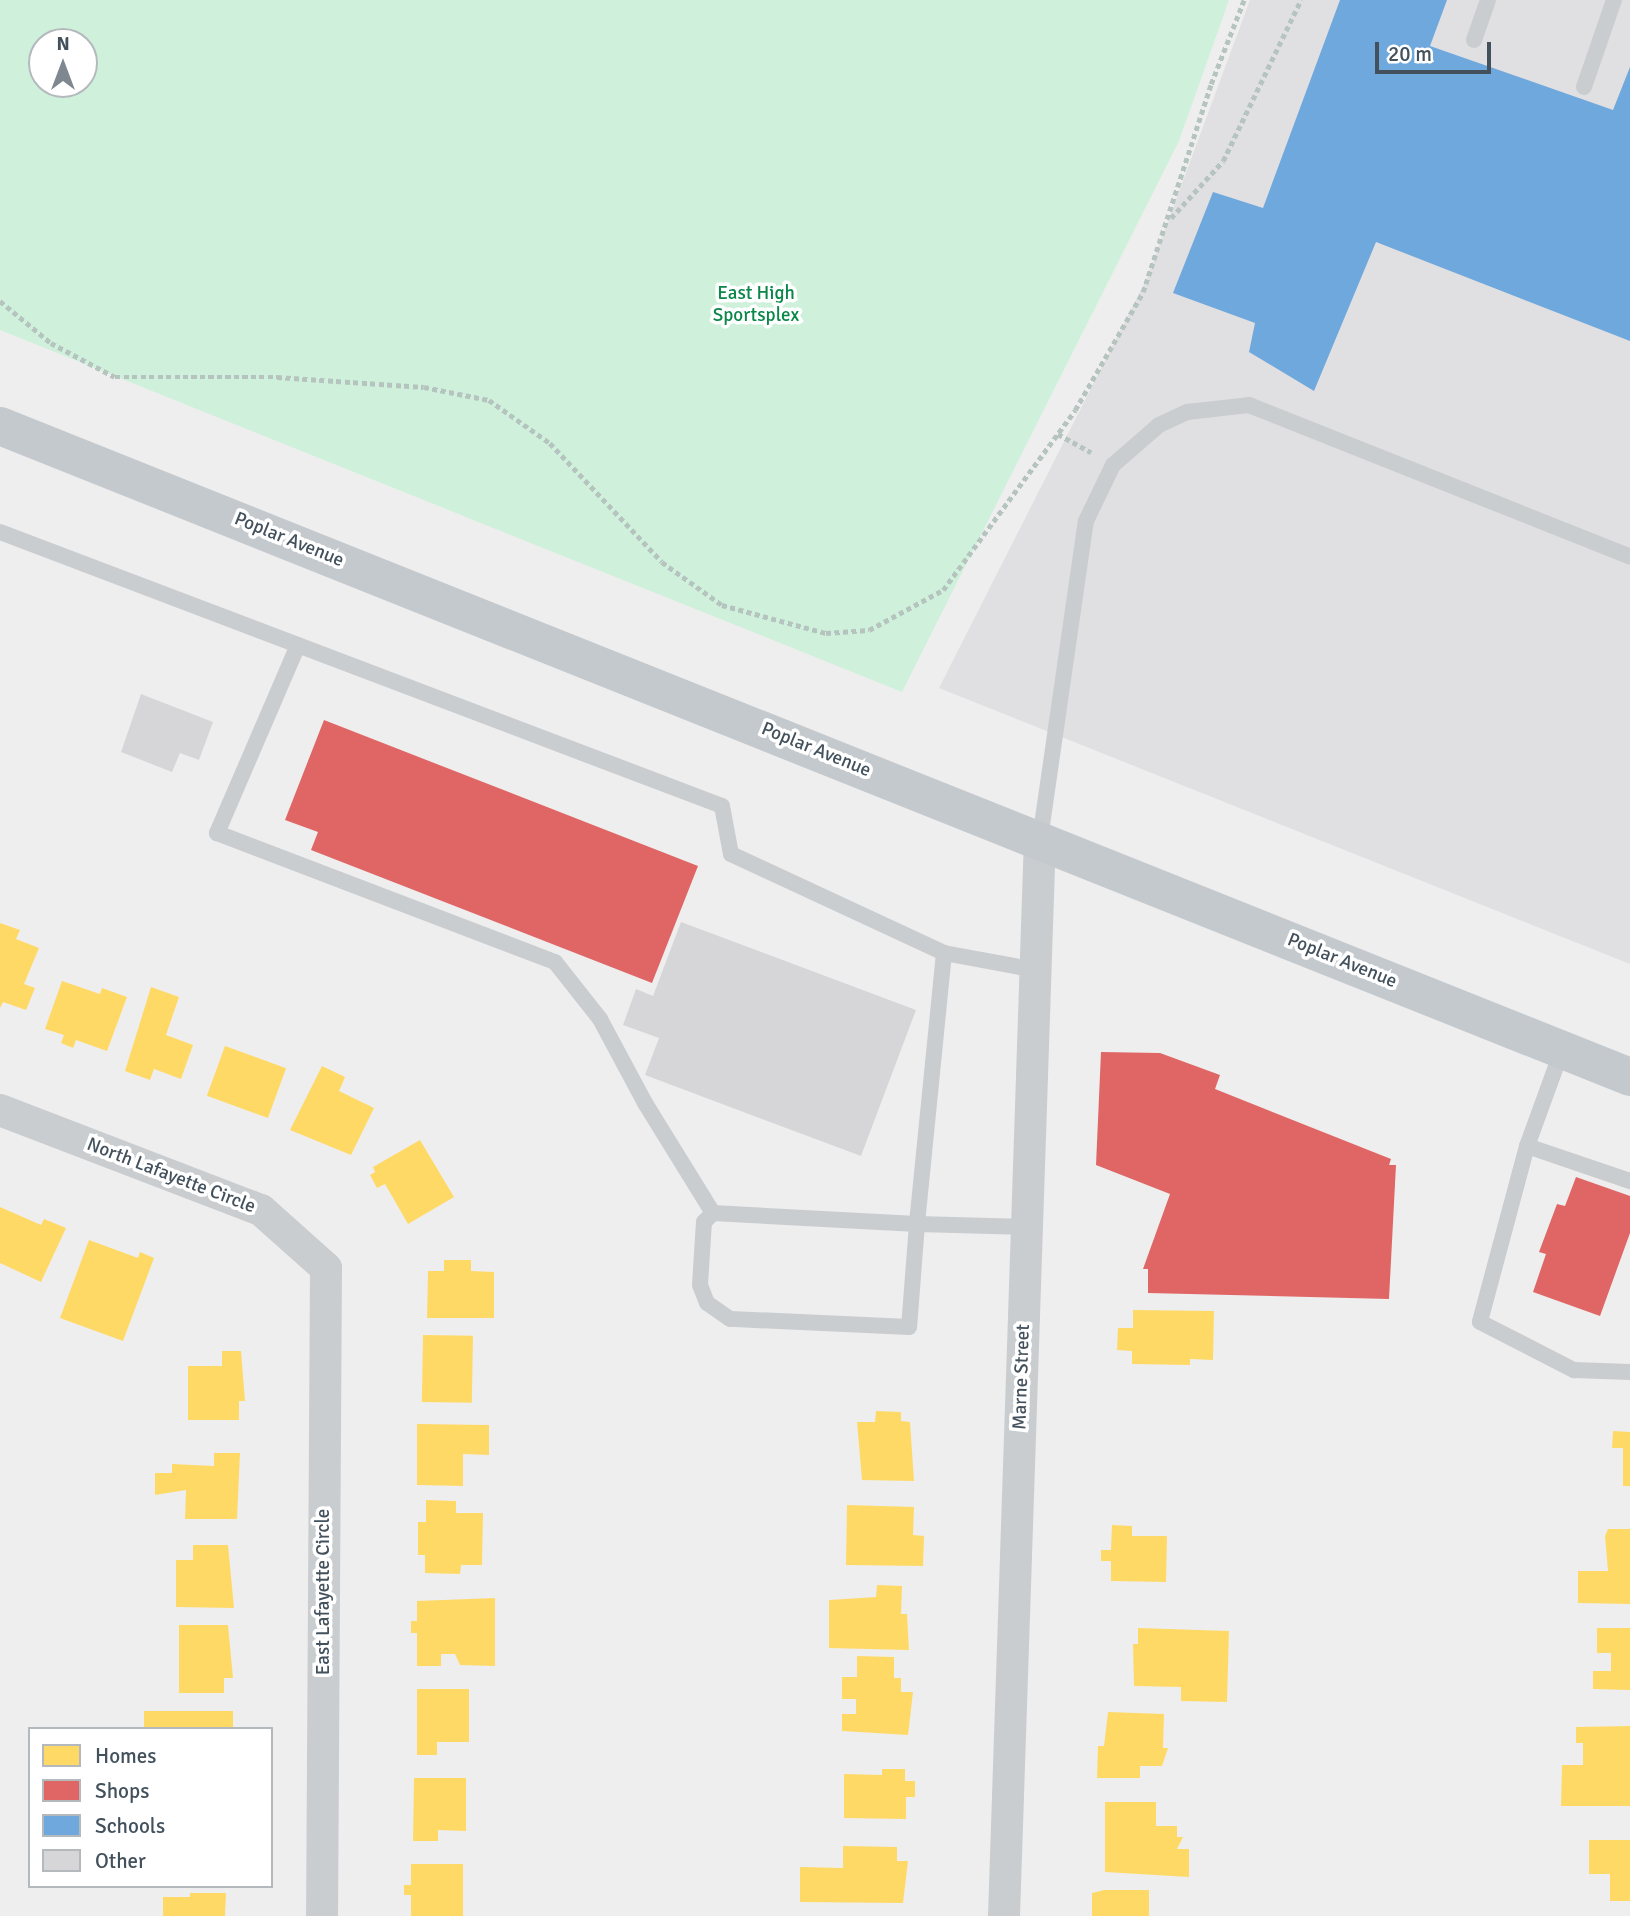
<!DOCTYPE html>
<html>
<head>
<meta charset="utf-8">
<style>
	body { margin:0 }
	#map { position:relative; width:1630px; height:1916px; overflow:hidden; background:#efeeee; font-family:Signika,sans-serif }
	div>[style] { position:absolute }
	.education>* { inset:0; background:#e0dfe1 }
	.green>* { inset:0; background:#cff1dc }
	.homes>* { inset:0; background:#ffd966; transform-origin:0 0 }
	.shops>* { inset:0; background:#e06666 }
	.schools>* { inset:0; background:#6fa8dc }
	.building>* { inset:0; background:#d6d6d9 }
	.path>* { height:4.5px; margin-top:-2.25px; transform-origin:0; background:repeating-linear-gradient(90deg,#b6c4c0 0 5px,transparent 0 8.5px) }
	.service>* { height:16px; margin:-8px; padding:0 8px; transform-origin:8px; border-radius:8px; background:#cacdd0 }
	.minor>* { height:32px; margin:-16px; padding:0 16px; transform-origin:16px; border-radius:16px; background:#cacdd0 }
	.primary>* { height:38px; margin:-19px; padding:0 19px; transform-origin:19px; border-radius:19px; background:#c4c9ce }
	span { translate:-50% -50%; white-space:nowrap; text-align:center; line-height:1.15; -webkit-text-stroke:7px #fff; paint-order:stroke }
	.park-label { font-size:19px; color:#0b8749 }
	.street-label { font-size:19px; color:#43515d }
	.legend { position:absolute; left:28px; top:1727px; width:245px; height:161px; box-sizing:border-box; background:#fff; border:2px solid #b4b9be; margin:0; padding:9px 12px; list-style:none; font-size:21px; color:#43515d }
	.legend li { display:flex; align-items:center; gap:14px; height:35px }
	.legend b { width:35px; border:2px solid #b4b9be }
	.north { position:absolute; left:28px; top:28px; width:70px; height:70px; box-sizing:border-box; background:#fff; border:2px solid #b4b9be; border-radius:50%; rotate:0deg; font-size:19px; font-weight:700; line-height:28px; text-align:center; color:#43515d }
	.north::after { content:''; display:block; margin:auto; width:24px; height:32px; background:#7f8890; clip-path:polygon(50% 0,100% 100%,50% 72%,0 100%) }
	.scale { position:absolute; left:1375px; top:42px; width:116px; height:32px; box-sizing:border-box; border:4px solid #43515d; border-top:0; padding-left:9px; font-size:21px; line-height:24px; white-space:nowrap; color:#43515d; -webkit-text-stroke:5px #fff; paint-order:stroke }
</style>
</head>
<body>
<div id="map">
	<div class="education">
		<i style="clip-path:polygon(1250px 0,1630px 0,1630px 964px,939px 688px,1147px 278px)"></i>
	</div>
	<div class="green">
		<i style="clip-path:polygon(evenodd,0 0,1229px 0,1179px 141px,902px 692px,0 330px,0 0,42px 42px,84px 42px,84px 84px,42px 84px,42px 42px)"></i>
	</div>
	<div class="homes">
		<i style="clip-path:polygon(0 923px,20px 930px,16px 939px,39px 948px,24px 984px,35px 988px,26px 1010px,3px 1002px,0 1008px)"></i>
		<i style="clip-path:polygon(62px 981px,100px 994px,102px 988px,127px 997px,107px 1051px,76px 1040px,73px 1048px,61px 1043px,64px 1035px,45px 1029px)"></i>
		<i style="clip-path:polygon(151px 987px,179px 997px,166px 1035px,193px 1045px,181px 1079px,154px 1069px,150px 1080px,125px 1071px)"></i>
		<i style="left:225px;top:1046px;width:65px;height:53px;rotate:20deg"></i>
		<i style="clip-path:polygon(322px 1066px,345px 1077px,339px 1091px,374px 1108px,351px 1155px,290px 1130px)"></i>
		<i style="clip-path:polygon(420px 1140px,454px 1197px,408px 1224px,385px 1184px,377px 1188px,370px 1175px,375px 1172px,373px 1167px)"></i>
		<i style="clip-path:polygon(0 1207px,41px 1225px,44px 1219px,66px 1228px,41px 1282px,0 1263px)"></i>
		<i style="clip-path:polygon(89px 1240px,138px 1258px,140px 1252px,154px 1258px,123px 1341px,60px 1318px)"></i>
		<i style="clip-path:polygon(444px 1260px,471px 1260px,471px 1271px,494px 1272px,494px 1318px,427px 1318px,428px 1271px,444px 1271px)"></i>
		<i style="clip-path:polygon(1133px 1310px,1214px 1311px,1213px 1360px,1190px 1359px,1190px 1365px,1132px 1364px,1132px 1351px,1117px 1350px,1118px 1328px,1133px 1328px)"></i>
		<i style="left:423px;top:1335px;width:50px;height:67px;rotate:1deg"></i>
		<i style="clip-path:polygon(222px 1351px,241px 1351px,245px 1401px,239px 1401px,239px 1420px,188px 1420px,188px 1366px,222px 1366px)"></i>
		<i style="clip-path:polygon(876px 1411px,901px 1412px,901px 1421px,910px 1422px,914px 1481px,862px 1480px,857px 1422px,875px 1422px)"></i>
		<i style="clip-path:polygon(417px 1424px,489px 1425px,489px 1455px,463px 1454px,463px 1486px,417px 1485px)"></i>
		<i style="clip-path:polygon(1613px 1431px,1630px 1432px,1630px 1486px,1623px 1486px,1623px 1448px,1612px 1448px)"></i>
		<i style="clip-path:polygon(214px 1453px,240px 1453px,237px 1519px,185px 1519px,186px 1490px,155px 1495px,155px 1473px,172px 1473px,172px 1464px,214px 1466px)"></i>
		<i style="clip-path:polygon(426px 1500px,456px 1501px,456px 1513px,483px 1513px,482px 1565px,461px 1565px,460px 1574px,425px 1573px,425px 1555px,418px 1555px,418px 1522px,426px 1522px)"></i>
		<i style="clip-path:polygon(847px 1505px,914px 1507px,913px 1535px,924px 1536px,923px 1566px,846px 1565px)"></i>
		<i style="clip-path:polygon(1112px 1525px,1132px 1526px,1132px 1536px,1167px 1536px,1166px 1582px,1111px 1581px,1111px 1561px,1101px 1561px,1101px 1550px,1111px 1550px)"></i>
		<i style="clip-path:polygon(1608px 1529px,1630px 1529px,1630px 1604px,1578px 1603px,1578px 1571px,1608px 1571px,1605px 1536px)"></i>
		<i style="clip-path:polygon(193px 1545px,228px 1545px,234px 1608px,176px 1607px,176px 1560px,193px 1560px)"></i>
		<i style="clip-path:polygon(877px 1585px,902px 1586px,901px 1614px,907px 1614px,909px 1650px,829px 1648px,829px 1600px,876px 1597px)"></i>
		<i style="clip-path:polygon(495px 1598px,495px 1666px,460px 1665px,455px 1654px,441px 1654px,441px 1666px,417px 1666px,417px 1633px,411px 1633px,411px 1621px,417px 1621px,417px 1601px)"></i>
		<i style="clip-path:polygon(179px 1625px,228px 1625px,233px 1678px,224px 1678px,224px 1693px,179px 1693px)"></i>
		<i style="clip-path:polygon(1138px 1628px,1229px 1631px,1227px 1702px,1181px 1701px,1181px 1687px,1134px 1686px,1133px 1644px,1138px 1644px)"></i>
		<i style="clip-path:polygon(1597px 1628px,1630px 1628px,1630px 1690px,1593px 1689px,1593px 1671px,1611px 1671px,1611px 1653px,1597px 1653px)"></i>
		<i style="clip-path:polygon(857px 1656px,894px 1657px,894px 1678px,901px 1678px,901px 1692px,913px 1692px,908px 1735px,842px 1731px,842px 1714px,856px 1714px,856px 1699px,842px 1699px,842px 1677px,857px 1677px)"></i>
		<i style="clip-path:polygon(417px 1689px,469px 1689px,469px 1742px,437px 1742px,437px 1755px,417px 1755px)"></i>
		<i style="left:144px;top:1711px;width:89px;height:18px"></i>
		<i style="clip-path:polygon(1108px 1712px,1164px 1714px,1163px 1748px,1168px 1748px,1162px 1766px,1140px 1766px,1140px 1778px,1097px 1778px,1098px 1746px,1104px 1746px)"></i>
		<i style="clip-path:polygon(1630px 1726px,1630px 1806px,1561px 1806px,1562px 1765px,1583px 1765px,1583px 1743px,1576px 1743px,1576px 1727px)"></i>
		<i style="clip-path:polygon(882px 1769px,905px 1769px,905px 1781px,915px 1781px,915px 1797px,906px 1797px,906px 1819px,844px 1818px,844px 1774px,882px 1775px)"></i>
		<i style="clip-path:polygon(414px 1778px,466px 1778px,466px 1831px,438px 1830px,438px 1841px,413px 1841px)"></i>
		<i style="clip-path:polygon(1105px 1802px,1156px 1802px,1156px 1826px,1177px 1826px,1177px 1837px,1183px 1837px,1177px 1849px,1189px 1849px,1189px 1877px,1105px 1872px)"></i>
		<i style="clip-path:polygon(1589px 1840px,1630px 1840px,1630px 1901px,1610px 1901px,1610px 1874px,1589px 1874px)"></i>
		<i style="clip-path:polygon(843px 1846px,897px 1847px,897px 1861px,908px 1861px,903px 1903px,800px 1902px,800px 1867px,843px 1868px)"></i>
		<i style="clip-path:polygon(411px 1864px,463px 1864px,463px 1916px,411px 1916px,411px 1895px,404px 1895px,404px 1885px,411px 1885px)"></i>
		<i style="clip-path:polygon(1104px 1890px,1149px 1890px,1149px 1916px,1092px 1916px,1092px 1893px)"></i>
		<i style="clip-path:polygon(190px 1893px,226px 1893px,225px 1916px,163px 1916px,163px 1897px,190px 1897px)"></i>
	</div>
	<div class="shops">
		<i style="clip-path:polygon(324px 720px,698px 866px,652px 983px,311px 850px,318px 832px,285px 820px)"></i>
		<i style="clip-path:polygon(1101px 1052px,1160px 1053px,1220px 1075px,1215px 1089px,1391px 1159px,1389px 1165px,1396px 1165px,1389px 1299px,1148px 1293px,1148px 1269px,1143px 1269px,1170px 1194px,1096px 1165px)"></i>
		<i style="clip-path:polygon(1576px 1177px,1630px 1196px,1630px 1233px,1600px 1316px,1533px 1292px,1546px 1254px,1539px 1252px,1557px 1204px,1565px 1206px)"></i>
	</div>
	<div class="schools">
		<i style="clip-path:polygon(1340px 0,1447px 0,1430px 46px,1613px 110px,1630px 67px,1630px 341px,1376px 242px,1314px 391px,1249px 352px,1255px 323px,1173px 293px,1213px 192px,1263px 208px)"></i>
	</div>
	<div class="building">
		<i style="clip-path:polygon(141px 694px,213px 722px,199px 760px,180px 753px,172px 772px,121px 752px)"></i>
		<i style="clip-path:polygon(681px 922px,916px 1010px,861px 1156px,645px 1075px,659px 1038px,623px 1025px,636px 989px,653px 996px)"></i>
	</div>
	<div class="path">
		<i style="left:1171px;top:218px;width:77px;rotate:-47.6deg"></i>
		<i style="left:1223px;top:161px;width:179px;rotate:-64.2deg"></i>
		<i style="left:0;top:301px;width:66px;rotate:39.5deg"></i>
		<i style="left:51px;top:343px;width:72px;rotate:28deg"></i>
		<i style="left:115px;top:377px;width:162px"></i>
		<i style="left:277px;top:377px;width:147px;rotate:3.9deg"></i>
		<i style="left:424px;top:387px;width:66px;rotate:11.3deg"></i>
		<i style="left:489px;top:400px;width:75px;rotate:35.2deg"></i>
		<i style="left:550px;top:443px;width:163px;rotate:46.7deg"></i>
		<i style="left:662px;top:562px;width:74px;rotate:35.6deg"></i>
		<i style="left:722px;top:605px;width:108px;rotate:15.1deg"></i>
		<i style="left:826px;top:633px;width:43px;rotate:-4deg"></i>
		<i style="left:869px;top:630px;width:84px;rotate:-28.4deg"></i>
		<i style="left:943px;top:590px;width:223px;rotate:-53.7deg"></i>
		<i style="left:1075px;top:410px;width:136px;rotate:-60deg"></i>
		<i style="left:1143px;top:292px;width:219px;rotate:-71.9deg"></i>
		<i style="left:1211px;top:84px;width:90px;rotate:-68.6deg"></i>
		<i style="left:1058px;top:434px;width:38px;rotate:29deg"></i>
	</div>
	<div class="service">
		<i style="left:1474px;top:40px;width:42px;rotate:-70.7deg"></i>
		<i style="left:1584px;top:87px;width:92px;rotate:-71deg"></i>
		<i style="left:0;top:532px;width:772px;rotate:20.78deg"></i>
		<i style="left:722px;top:806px;width:49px;rotate:79.4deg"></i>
		<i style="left:731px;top:854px;width:235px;rotate:24.9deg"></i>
		<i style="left:944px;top:953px;width:94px;rotate:10.5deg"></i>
		<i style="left:298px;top:645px;width:205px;rotate:113.3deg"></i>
		<i style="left:217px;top:833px;width:362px;rotate:20.9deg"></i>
		<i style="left:555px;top:962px;width:73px;rotate:51.7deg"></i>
		<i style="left:600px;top:1019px;width:95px;rotate:61.8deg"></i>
		<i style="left:645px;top:1103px;width:129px;rotate:58.3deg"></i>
		<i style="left:1040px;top:839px;width:321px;rotate:-81.8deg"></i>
		<i style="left:1086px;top:521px;width:62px;rotate:-64.3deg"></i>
		<i style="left:1113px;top:465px;width:61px;rotate:-41deg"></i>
		<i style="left:1159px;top:425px;width:31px;rotate:-25deg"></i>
		<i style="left:1187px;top:412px;width:62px;rotate:-6.4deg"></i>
		<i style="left:1249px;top:405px;width:410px;rotate:21.7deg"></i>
		<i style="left:944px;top:953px;width:272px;rotate:95.7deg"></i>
		<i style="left:917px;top:1224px;width:110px;rotate:1.6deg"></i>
		<i style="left:1562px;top:1050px;width:102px;rotate:110deg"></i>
		<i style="left:1527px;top:1146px;width:182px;rotate:105deg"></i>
		<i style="left:1480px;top:1322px;width:106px;rotate:27.1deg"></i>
		<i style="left:1574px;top:1370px;width:56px;rotate:2deg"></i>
		<i style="left:1527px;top:1146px;width:109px;rotate:18.8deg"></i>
		<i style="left:713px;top:1213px;width:204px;rotate:3.1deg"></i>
		<i style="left:917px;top:1224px;width:103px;rotate:94.4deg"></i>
		<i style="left:909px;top:1327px;width:179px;rotate:-177.4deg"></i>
		<i style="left:730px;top:1319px;width:28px;rotate:-145deg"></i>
		<i style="left:707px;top:1303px;width:19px;rotate:-111deg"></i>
		<i style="left:700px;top:1285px;width:63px;rotate:-86.4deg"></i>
		<i style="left:704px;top:1222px;width:13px;rotate:-45deg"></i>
	</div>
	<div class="minor">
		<i style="left:0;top:1110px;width:280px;rotate:21deg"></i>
		<i style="left:261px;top:1210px;width:87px;rotate:41.7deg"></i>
		<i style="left:326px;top:1268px;width:648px;rotate:90.35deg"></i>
		<i style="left:1004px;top:1916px;width:1078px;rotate:-88.09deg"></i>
	</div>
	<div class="primary">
		<i style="left:0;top:426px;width:1755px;rotate:21.77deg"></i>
	</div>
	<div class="park-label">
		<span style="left:756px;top:305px">East High<br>Sportsplex</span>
	</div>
	<div class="street-label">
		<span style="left:289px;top:540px;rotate:22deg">Poplar Avenue</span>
		<span style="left:816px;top:750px;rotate:22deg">Poplar Avenue</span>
		<span style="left:1342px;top:961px;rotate:22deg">Poplar Avenue</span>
		<span style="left:171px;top:1176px;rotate:21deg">North Lafayette Circle</span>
		<span style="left:1022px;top:1377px;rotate:-88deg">Marne Street</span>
		<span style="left:324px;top:1592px;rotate:-90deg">East Lafayette Circle</span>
	</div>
	<ul class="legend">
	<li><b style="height:19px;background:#ffd966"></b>Homes</li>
	<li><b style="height:19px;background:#e06666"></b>Shops</li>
	<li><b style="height:19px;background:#6fa8dc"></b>Schools</li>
	<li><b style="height:19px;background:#d6d6d9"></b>Other</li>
	</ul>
	<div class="north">N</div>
	<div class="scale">20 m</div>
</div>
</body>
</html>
